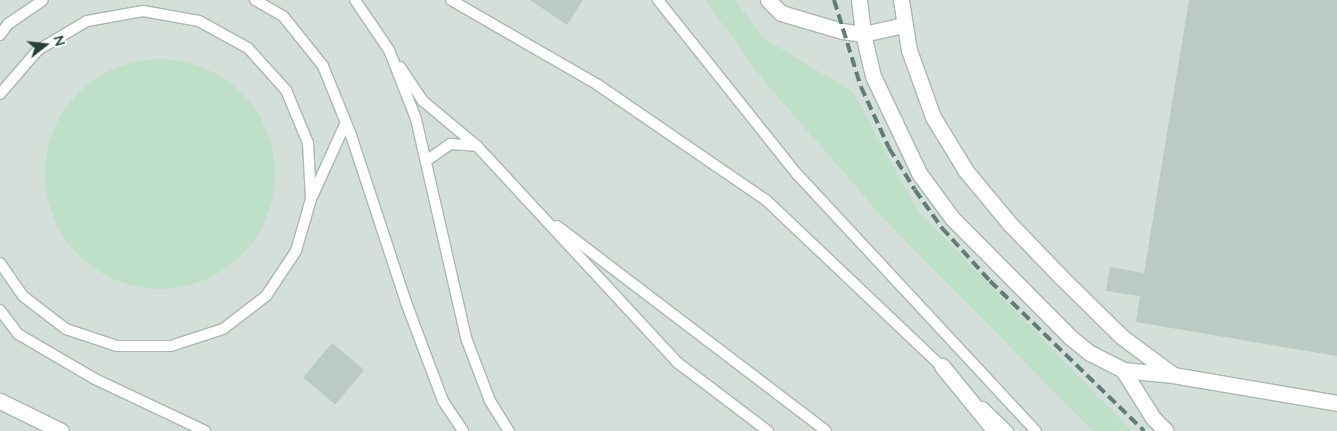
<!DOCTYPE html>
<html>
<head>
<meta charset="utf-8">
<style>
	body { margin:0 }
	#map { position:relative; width:1337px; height:431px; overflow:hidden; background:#e6efeb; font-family:Quicksand,sans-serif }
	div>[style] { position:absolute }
	.built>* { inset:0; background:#d4dfda; transform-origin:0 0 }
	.green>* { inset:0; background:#bfe0c8 }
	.round { border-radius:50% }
	.building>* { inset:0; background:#bbcac4; transform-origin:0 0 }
	.roads { filter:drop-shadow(1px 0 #a8b8b2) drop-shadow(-1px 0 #a8b8b2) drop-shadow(0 1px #a8b8b2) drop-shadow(0 -1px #a8b8b2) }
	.lane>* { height:10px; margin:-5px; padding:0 5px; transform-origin:5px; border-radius:5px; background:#fff }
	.street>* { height:15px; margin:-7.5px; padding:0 7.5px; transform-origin:7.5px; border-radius:7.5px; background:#fff }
	.rail>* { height:4px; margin-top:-2px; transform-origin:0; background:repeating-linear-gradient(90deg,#5f7d75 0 10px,transparent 0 15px) }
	span { translate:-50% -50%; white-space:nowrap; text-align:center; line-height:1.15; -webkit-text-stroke:4.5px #f7fbf9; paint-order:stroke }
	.north { position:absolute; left:20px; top:20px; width:50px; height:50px; -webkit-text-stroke:4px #f7fbf9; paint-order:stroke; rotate:74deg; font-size:14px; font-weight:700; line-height:20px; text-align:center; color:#24423a }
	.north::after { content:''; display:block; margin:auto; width:18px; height:22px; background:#24423a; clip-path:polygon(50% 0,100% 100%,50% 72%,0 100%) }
</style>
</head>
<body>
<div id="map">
	<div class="built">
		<i style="left:0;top:0;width:1337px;height:431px"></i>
	</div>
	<div class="green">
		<i style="clip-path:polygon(705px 0,735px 0,765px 39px,853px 92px,918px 211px,1132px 431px,1093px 431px,883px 218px,761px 77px)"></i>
		<i class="round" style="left:45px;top:59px;width:230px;height:230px"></i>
	</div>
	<div class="building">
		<i style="clip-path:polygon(530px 0,583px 0,567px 25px)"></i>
		<i style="clip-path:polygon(1189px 0,1337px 0,1337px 356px,1136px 322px,1140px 296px,1106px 291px,1110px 267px,1144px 273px)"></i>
		<i style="left:332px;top:343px;width:42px;height:45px;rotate:40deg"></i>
	</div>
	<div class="roads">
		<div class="lane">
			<i style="left:255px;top:0;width:32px;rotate:30deg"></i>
			<i style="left:283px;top:16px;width:64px;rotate:51.3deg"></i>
			<i style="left:323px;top:66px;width:74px;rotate:67.9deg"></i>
			<i style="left:351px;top:135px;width:179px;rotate:71.8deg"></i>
			<i style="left:407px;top:305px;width:103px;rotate:69.4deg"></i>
			<i style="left:443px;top:401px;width:36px;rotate:56deg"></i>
			<i style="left:355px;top:0;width:60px;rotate:55.8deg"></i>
			<i style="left:389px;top:50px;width:74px;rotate:68.6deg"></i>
			<i style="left:416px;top:119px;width:225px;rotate:77.1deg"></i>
			<i style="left:466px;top:338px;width:67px;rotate:69.1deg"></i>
			<i style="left:490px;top:401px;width:36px;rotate:58deg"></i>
			<i style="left:451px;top:0;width:170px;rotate:30deg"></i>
			<i style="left:598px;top:85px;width:204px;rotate:34.4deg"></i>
			<i style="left:766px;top:200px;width:248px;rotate:43.5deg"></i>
			<i style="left:658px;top:0;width:223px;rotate:51.4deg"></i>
			<i style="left:797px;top:174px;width:351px;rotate:47.1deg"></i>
			<i style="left:0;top:35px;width:14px;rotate:-54deg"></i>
			<i style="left:8px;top:24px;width:42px;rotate:-34.4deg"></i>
			<i style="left:400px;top:67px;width:41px;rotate:55.9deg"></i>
			<i style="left:423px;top:101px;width:70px;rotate:39.8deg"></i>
			<i style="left:0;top:94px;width:58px;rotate:-49.2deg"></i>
			<i style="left:38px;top:50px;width:57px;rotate:-30.6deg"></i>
			<i style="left:87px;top:21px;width:57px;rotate:-10.1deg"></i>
			<i style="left:143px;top:11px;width:57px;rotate:10.1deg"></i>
			<i style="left:199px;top:21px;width:56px;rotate:28.9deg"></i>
			<i style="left:248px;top:48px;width:57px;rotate:47.9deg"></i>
			<i style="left:286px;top:90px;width:57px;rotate:67.5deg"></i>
			<i style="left:308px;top:143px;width:56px;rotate:86.9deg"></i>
			<i style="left:311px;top:199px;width:54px;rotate:106.1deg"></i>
			<i style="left:296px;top:251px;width:54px;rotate:123.7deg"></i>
			<i style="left:266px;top:296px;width:54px;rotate:142.5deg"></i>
			<i style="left:223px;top:329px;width:55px;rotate:161.9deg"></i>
			<i style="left:171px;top:346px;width:54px;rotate:180deg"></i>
			<i style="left:117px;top:346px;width:54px;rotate:-161.6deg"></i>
			<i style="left:66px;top:329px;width:54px;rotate:-142.5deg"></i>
			<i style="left:23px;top:296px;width:40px;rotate:-124.9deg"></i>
			<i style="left:426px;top:161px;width:29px;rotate:-35deg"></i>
			<i style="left:450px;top:144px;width:27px;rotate:4deg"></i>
			<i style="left:477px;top:146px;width:296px;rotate:47.2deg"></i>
			<i style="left:678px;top:363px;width:113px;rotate:37.1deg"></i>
			<i style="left:312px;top:197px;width:82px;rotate:-65.6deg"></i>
			<i style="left:557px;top:226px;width:338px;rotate:37.3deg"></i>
			<i style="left:0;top:310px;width:30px;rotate:53deg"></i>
			<i style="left:18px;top:334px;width:89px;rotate:30.3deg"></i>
			<i style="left:95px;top:379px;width:122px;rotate:25.3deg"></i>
			<i style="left:983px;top:407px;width:35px;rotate:44deg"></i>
		</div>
		<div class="street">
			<i style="left:768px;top:0;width:18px;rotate:45deg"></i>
			<i style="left:781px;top:13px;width:64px;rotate:16.4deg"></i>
			<i style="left:842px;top:31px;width:21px;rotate:8deg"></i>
			<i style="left:863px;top:34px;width:42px;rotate:-12.4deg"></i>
			<i style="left:859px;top:0;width:34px;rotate:83deg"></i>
			<i style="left:863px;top:34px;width:43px;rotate:76.6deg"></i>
			<i style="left:873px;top:76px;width:107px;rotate:64.6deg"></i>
			<i style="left:919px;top:173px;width:56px;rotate:53.7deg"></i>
			<i style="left:952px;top:218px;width:168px;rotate:45.2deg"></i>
			<i style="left:1070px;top:337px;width:26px;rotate:39deg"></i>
			<i style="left:1090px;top:353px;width:37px;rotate:27deg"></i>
			<i style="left:1123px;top:370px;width:50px;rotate:5.7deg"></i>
			<i style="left:1173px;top:375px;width:166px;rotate:9.7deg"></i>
			<i style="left:901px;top:0;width:51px;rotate:80.9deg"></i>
			<i style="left:909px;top:50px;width:71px;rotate:70.3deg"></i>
			<i style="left:933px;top:117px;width:63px;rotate:58.6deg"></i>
			<i style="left:966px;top:171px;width:69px;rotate:50.3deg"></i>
			<i style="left:1010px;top:224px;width:76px;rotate:46.1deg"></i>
			<i style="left:1063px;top:279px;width:83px;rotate:44.5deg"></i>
			<i style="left:1122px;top:337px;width:62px;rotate:36.5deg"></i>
			<i style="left:942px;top:366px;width:84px;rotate:50.8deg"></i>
			<i style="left:1123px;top:370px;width:57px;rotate:58deg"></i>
			<i style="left:1153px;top:418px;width:18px;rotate:45deg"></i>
			<i style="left:0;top:401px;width:68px;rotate:26.2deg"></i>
		</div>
	</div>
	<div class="rail">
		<i style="left:834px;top:0;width:91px;rotate:72.8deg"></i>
		<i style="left:861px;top:87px;width:67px;rotate:65.3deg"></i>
		<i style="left:889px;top:148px;width:49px;rotate:58.2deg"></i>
		<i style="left:915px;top:190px;width:47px;rotate:54.6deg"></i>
		<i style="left:942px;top:228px;width:72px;rotate:47.8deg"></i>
		<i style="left:990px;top:281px;width:215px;rotate:44.2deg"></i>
	</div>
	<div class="north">N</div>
</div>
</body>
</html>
